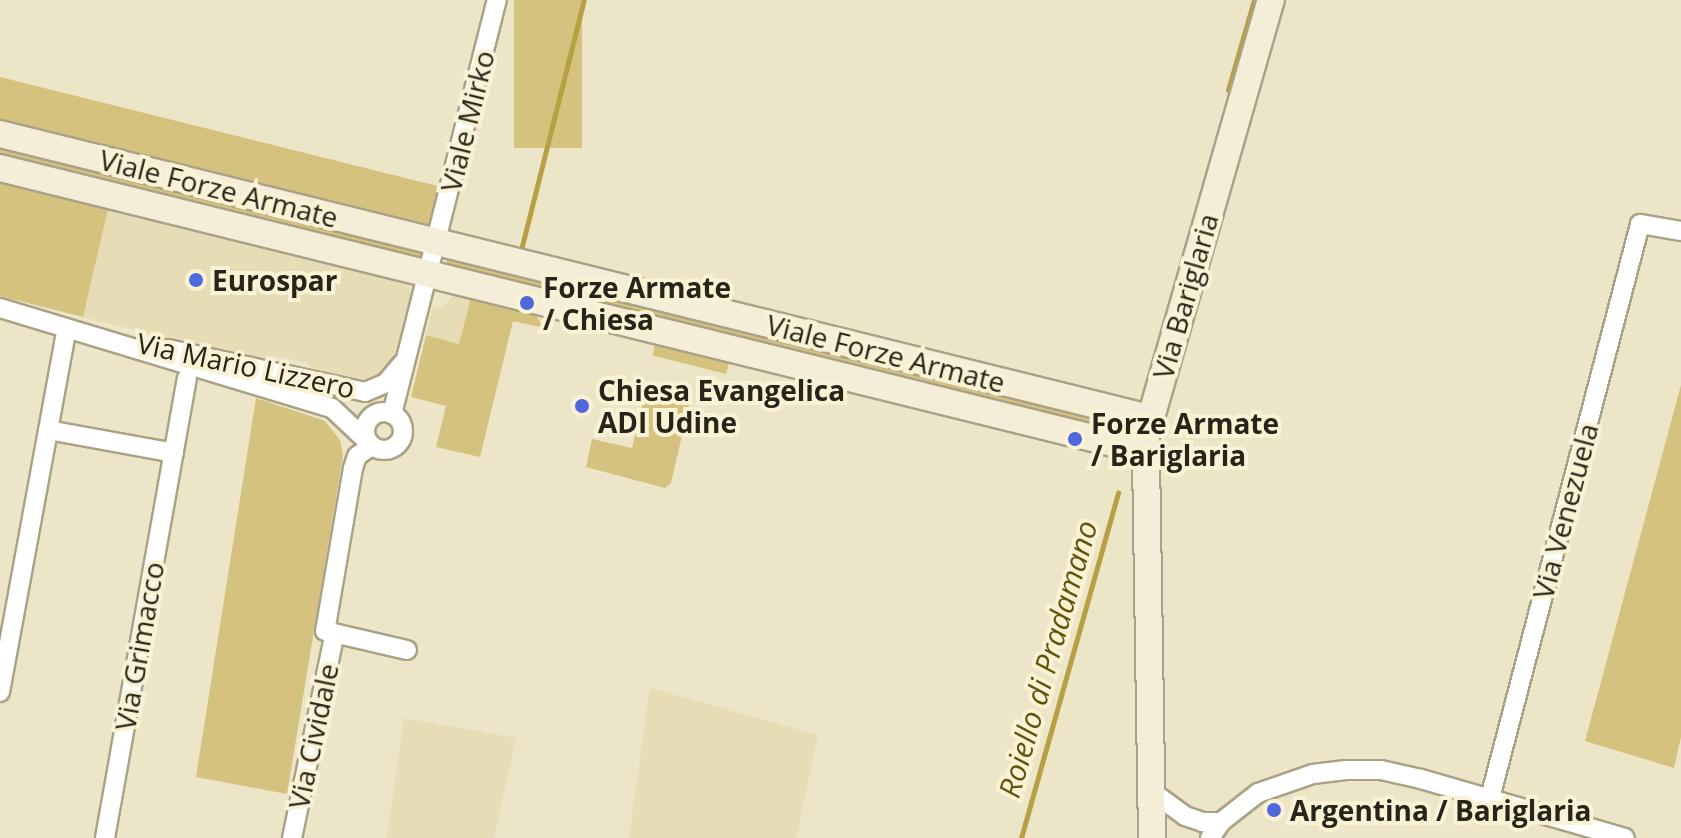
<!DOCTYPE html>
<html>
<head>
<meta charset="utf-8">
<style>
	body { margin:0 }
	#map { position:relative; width:1681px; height:838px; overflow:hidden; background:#ede5c7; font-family:"Open Sans",sans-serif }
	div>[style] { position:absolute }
	.built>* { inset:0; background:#e6dcb6 }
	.green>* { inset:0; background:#d4c27e; transform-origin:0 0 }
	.stream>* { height:5px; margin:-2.5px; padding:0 2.5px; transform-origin:2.5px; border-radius:2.5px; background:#b79f44 }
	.roads { filter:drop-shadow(2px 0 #aaa286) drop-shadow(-2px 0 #aaa286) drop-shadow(0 2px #aaa286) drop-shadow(0 -2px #aaa286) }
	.street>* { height:18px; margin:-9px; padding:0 9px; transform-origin:9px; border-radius:9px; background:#fff }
	.street>.ring { margin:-9px; padding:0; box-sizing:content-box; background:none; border:18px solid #fff; border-radius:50% }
	.secondary>* { height:26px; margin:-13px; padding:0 13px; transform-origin:13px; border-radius:13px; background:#f4eed8 }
	.dots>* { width:22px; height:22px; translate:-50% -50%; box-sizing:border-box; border:4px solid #faf2d4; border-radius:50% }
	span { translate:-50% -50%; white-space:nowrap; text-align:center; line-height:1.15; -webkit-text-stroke:8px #faf2d4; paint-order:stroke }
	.street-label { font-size:28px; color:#272419 }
	.poi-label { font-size:28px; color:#272419; font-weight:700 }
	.left { translate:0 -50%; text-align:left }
	.water-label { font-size:30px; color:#64530c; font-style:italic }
</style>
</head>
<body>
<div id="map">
	<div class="built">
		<i style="clip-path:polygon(109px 205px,406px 278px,412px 294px,402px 351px,381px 375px,357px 380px,315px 370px,305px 362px,275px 356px,263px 362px,83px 317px)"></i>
		<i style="clip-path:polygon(458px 291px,472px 294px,459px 344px,426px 335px,433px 306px,441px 308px)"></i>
		<i style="clip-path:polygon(650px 688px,818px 735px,796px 838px,629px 838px)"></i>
		<i style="clip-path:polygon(404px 718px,516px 738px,494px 838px,387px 838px)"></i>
	</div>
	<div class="green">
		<i style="left:514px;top:0;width:68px;height:148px"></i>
		<i style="left:0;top:77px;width:452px;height:46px;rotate:14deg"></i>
		<i style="left:0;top:144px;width:438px;height:12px;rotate:14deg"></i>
		<i style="clip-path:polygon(0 178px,109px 205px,83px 317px,0 296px)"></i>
		<i style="left:449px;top:253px;width:701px;height:14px;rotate:14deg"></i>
		<i style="clip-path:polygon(472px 294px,533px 311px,541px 323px,540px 327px,513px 321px,480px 457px,436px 447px,446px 406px,411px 397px,426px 335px,459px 344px)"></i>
		<i style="left:656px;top:341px;width:76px;height:15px;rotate:14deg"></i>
		<i style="clip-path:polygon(647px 385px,691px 397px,671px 483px,665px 488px,586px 467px,592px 439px,632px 448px)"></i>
		<i style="clip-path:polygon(1681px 385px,1681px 737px,1674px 768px,1585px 741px)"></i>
		<i style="clip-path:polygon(256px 398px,325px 421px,340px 440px,343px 455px,287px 794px,196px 777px)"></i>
	</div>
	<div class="stream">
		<i style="left:1228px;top:90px;width:94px;rotate:-73.9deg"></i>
		<i style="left:522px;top:246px;width:254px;rotate:-75.9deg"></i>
		<i style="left:1021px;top:838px;width:359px;rotate:-74.3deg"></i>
	</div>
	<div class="roads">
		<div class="street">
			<i style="left:0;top:308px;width:347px;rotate:16.8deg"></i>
			<i style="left:332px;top:408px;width:48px;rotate:43.3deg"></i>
			<i style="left:168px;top:349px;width:202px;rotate:12.3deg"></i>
			<i style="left:365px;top:392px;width:23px;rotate:-23deg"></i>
			<i style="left:386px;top:383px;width:25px;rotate:-50deg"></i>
			<i class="ring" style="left:365px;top:412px;width:20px;height:20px"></i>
			<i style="left:392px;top:414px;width:427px;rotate:-75.8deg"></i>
			<i style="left:48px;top:430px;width:128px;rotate:10.3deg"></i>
			<i style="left:371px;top:446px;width:17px;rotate:144deg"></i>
			<i style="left:357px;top:456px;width:13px;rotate:108deg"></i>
			<i style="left:353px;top:468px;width:165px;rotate:99.7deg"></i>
			<i style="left:325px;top:631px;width:84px;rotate:13deg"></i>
			<i style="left:0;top:692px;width:361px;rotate:-79.6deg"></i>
			<i style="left:1151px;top:791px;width:42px;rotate:36.3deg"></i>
			<i style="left:1185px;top:816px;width:18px;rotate:19deg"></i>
			<i style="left:1202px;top:822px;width:19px"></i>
			<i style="left:1490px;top:798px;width:593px;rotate:-75.35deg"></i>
			<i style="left:1640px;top:224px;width:42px;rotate:9.7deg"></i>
			<i style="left:105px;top:838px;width:467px;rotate:-79.9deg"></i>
			<i style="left:292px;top:838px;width:209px;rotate:-78.2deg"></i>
			<i style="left:1210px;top:838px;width:19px;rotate:-55deg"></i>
			<i style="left:1221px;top:822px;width:47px;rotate:-38.1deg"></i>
			<i style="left:1258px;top:793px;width:58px;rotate:-19.1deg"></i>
			<i style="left:1313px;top:774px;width:33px;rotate:-7deg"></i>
			<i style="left:1346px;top:770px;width:35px"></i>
			<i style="left:1381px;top:770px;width:41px;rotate:12.7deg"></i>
			<i style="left:1421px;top:779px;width:212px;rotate:16.1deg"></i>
		</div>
		<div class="secondary">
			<i style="left:0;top:134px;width:1184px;rotate:13.88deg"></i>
			<i style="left:0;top:168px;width:1179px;rotate:13.88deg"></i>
			<i style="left:1152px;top:838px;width:403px;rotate:-90.9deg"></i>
			<i style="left:1146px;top:435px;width:453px;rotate:-74deg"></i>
		</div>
	</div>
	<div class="dots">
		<i style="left:196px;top:280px;background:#5068dd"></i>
		<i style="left:527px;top:303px;background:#5068dd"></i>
		<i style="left:582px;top:406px;background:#5068dd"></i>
		<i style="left:1075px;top:439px;background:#5068dd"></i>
		<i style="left:1274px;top:810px;background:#5068dd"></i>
	</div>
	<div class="street-label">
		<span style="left:467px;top:121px;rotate:-76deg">Viale Mirko</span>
		<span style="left:219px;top:188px;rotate:14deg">Viale Forze Armate</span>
		<span style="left:1185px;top:296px;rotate:-74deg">Via Bariglaria</span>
		<span style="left:886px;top:353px;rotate:14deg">Viale Forze Armate</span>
		<span style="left:246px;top:365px;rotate:12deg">Via Mario Lizzero</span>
		<span style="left:1565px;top:511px;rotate:-75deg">Via Venezuela</span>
		<span style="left:139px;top:646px;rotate:-80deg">Via Grimacco</span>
		<span style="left:313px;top:736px;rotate:-78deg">Via Cividale</span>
	</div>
	<div class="poi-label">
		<span class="left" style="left:212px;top:280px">Eurospar</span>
		<span class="left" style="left:543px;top:303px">Forze Armate<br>/ Chiesa</span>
		<span class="left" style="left:598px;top:406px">Chiesa Evangelica<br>ADI Udine</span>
		<span class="left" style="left:1091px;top:439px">Forze Armate<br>/ Bariglaria</span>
		<span class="left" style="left:1290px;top:810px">Argentina / Bariglaria</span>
	</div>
	<div class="water-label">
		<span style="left:1048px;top:659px;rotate:-74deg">Roiello di Pradamano</span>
	</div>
</div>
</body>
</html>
